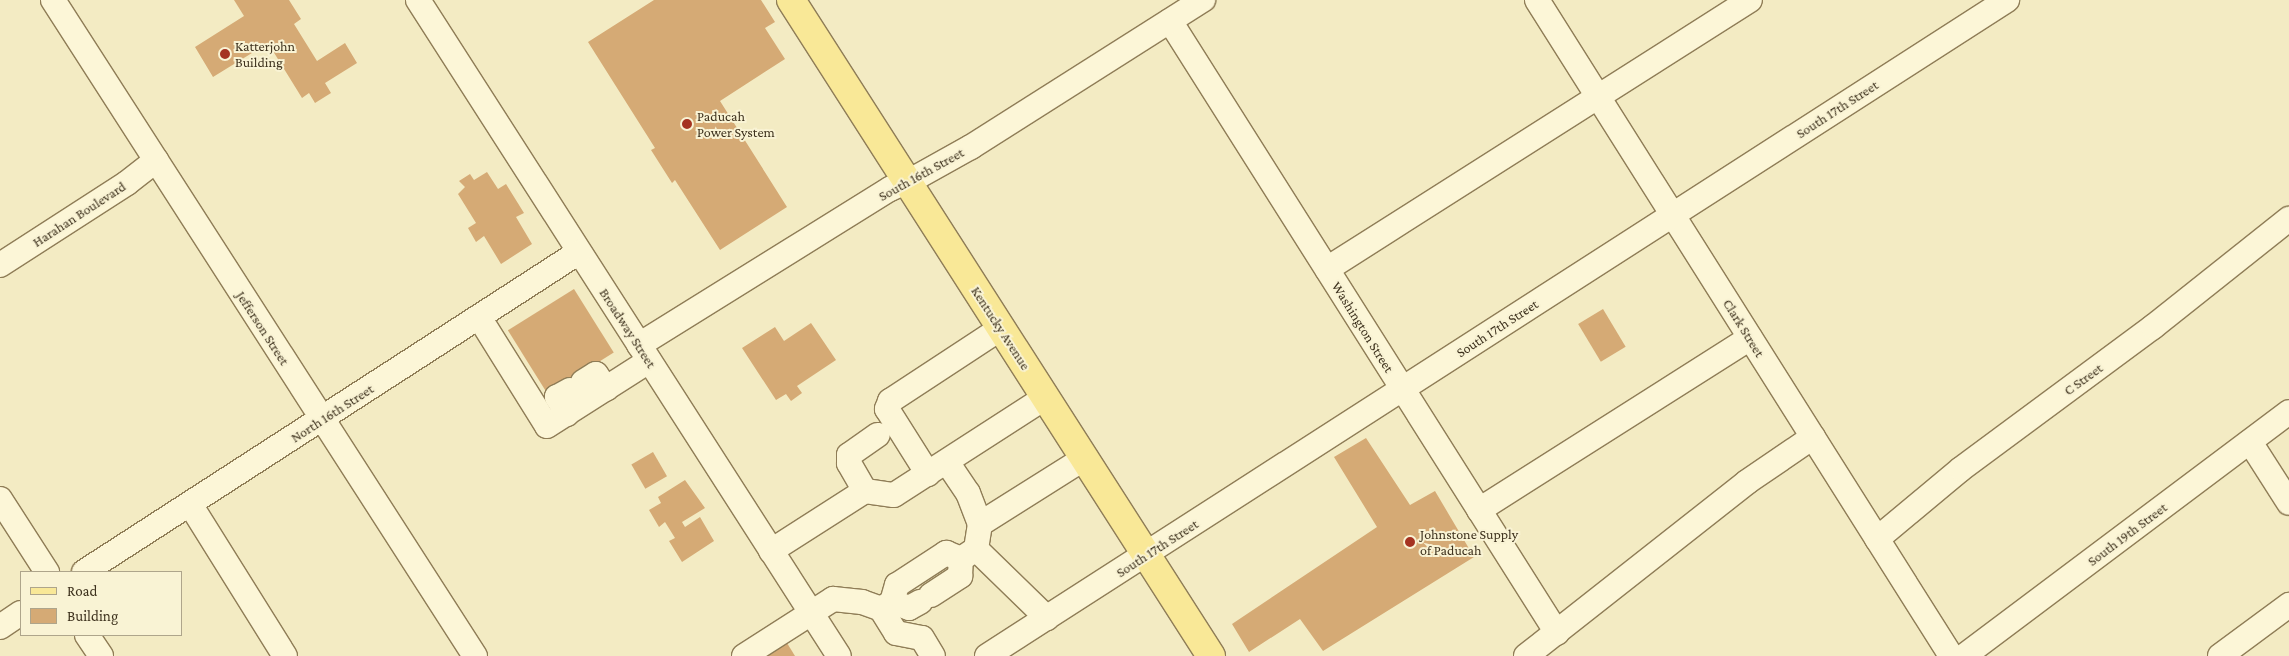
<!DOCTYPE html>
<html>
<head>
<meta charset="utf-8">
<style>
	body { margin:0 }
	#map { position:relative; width:2289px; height:656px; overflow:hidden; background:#f3ebc3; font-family:"Crimson Pro",serif }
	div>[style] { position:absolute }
	.building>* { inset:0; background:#d5aa75; transform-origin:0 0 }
	.roads { filter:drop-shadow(1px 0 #8f7d57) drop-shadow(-1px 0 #8f7d57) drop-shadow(0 1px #8f7d57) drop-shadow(0 -1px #8f7d57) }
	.minor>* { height:24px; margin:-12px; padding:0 12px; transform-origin:12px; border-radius:12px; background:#fcf6d7 }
	.major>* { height:28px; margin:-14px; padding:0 14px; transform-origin:14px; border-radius:14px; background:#f9e897 }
	.dots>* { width:14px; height:14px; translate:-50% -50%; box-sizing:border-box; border:2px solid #f9f3d4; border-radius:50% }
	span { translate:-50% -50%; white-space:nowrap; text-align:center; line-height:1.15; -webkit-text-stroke:4px #f9f3d4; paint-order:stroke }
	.poi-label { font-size:14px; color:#3d311d }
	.left { translate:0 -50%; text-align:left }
	.street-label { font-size:14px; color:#3d311d }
	.legend { position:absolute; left:20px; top:571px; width:162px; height:65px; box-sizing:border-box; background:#f9f3d4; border:1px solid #aea58b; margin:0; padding:6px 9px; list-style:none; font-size:15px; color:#3d311d }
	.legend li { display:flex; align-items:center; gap:10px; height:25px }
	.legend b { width:25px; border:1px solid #aea58b }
</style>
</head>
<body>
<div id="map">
	<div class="building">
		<i style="clip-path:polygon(234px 0,289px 0,301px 19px,294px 24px,317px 61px,345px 43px,357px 63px,325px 83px,331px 93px,315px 103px,309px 93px,302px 98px,268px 43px,213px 77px,195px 47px,244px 16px)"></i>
		<i style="clip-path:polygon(654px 0,761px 0,775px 22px,765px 28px,785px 59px,720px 101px,787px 207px,720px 250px,675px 180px,672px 183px,651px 150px,655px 148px,588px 42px)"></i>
		<i style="clip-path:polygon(487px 172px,498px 189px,506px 184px,524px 213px,516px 217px,532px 244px,501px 264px,484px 236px,476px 242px,468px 228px,476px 223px,458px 194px,465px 187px,459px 181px,470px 174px,474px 180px)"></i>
		<i style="left:574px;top:289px;width:75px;height:78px;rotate:58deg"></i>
		<i style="left:1603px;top:309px;width:44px;height:29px;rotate:59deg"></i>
		<i style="clip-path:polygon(811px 323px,836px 360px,797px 386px,802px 393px,791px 401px,786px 394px,776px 400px,742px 348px,775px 327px,784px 341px)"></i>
		<i style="clip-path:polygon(1366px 438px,1410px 505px,1435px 491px,1474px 557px,1323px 651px,1300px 619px,1249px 652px,1232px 624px,1377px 527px,1334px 457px)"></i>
		<i style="left:653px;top:452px;width:28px;height:25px;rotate:60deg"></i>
		<i style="clip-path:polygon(685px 480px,705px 508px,682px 522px,685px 527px,700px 517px,714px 541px,682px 562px,669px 541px,675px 538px,665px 522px,659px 527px,649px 510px,661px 503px,658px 497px)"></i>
		<i style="clip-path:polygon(787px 643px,795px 656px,767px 656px)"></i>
	</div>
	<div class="roads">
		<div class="minor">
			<i style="left:53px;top:0;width:780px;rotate:57.25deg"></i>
			<i style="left:418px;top:0;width:779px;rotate:57.31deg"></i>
			<i style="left:1537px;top:0;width:776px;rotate:57.74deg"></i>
			<i style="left:1170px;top:21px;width:724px;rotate:57.69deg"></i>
			<i style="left:0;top:265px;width:151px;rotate:-32.8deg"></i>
			<i style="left:127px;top:183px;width:37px;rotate:-38deg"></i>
			<i style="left:1327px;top:269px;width:501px;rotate:-32.45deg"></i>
			<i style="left:479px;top:317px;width:128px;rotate:58deg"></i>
			<i style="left:547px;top:426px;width:121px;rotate:-32.5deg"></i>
			<i style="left:639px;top:345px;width:296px;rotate:-31.9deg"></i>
			<i style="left:890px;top:189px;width:30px;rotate:-24deg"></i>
			<i style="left:917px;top:177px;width:62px;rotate:-29.1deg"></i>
			<i style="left:971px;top:147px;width:275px;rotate:-32.4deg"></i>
			<i style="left:583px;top:382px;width:15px;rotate:-32deg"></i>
			<i style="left:596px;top:374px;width:18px;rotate:56deg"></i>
			<i style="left:567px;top:414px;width:20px;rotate:-120deg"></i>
			<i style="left:557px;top:397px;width:15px;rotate:-28deg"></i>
			<i style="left:2250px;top:442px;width:72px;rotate:57.4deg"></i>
			<i style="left:947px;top:462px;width:37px;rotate:56deg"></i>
			<i style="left:968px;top:493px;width:33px;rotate:69deg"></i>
			<i style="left:980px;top:524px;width:25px;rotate:99deg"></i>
			<i style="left:976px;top:549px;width:18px;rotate:146deg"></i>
			<i style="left:928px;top:474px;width:77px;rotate:-122.2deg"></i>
			<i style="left:887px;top:409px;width:9px;rotate:-69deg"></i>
			<i style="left:890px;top:401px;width:133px;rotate:-33.3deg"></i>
			<i style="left:865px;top:491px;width:32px;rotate:-120deg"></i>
			<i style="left:849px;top:463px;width:8px;rotate:-90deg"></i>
			<i style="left:849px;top:455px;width:35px;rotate:-35deg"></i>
			<i style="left:0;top:499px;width:87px;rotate:57.2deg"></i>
			<i style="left:190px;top:504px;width:179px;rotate:58deg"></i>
			<i style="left:1479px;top:510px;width:321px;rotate:-32.4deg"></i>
			<i style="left:980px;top:524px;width:124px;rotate:-32.2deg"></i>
			<i style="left:1877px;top:539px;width:109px;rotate:-39.8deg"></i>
			<i style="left:1961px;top:469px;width:239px;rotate:-36.5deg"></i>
			<i style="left:2153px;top:327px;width:174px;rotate:-38.5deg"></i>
			<i style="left:976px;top:549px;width:99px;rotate:44.2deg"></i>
			<i style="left:771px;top:551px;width:112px;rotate:-32.6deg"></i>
			<i style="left:865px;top:491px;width:29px;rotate:8deg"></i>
			<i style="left:894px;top:495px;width:181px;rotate:-32.8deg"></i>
			<i style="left:84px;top:572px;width:589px;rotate:-32.88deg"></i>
			<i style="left:931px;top:595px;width:35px;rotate:-33deg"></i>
			<i style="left:960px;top:576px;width:17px;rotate:-87deg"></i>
			<i style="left:892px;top:602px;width:18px;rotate:19deg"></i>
			<i style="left:909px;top:608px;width:13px;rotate:-29deg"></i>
			<i style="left:881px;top:609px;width:13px;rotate:-32deg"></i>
			<i style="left:892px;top:602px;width:18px;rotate:-74deg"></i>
			<i style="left:897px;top:585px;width:59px;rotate:-33.1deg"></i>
			<i style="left:946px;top:553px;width:16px;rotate:22deg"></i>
			<i style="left:0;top:627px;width:25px;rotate:-34deg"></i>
			<i style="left:87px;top:635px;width:25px;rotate:56deg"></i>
			<i style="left:744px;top:656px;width:106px;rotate:-32.6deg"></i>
			<i style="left:833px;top:599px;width:29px;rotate:6deg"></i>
			<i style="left:862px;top:602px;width:20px;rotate:20deg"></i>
			<i style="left:881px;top:609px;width:28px;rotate:58deg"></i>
			<i style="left:896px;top:633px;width:26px;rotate:11deg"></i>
			<i style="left:922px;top:638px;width:21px;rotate:59deg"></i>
			<i style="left:987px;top:656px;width:1213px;rotate:-32.75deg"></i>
			<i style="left:1526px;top:656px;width:281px;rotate:-38.2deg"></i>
			<i style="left:1747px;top:482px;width:80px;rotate:-34.3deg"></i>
			<i style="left:1964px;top:656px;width:406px;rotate:-36.9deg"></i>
			<i style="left:2220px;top:656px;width:86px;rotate:-36.5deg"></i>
		</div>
		<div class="major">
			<i style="left:791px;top:0;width:779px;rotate:57.37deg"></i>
		</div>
	</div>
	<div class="dots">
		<i style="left:225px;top:54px;background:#a53321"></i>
		<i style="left:687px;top:124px;background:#a53321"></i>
		<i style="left:1410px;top:542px;background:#a53321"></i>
	</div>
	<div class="poi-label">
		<span class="left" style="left:235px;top:54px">Katterjohn<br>Building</span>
		<span class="left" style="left:697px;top:124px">Paducah<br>Power System</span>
		<span class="left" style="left:1420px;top:542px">Johnstone Supply<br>of Paducah</span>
	</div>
	<div class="street-label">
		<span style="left:1837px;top:109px;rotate:-33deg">South 17th Street</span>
		<span style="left:921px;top:174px;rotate:-29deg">South 16th Street</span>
		<span style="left:79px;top:214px;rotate:-33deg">Harahan Boulevard</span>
		<span style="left:1363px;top:327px;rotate:58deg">Washington Street</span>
		<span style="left:263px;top:328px;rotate:57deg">Jefferson Street</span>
		<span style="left:628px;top:328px;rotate:57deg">Broadway Street</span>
		<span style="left:1001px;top:328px;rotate:57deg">Kentucky Avenue</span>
		<span style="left:1497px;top:328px;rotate:-33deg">South 17th Street</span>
		<span style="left:1744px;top:328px;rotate:58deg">Clark Street</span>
		<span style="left:2083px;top:379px;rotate:-36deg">C Street</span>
		<span style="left:332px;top:413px;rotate:-33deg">North 16th Street</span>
		<span style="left:2127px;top:534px;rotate:-37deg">South 19th Street</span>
		<span style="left:1157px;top:548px;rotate:-33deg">South 17th Street</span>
	</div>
	<ul class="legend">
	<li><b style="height:6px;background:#f9e897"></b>Road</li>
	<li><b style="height:14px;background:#d5aa75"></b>Building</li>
	</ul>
</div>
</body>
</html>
